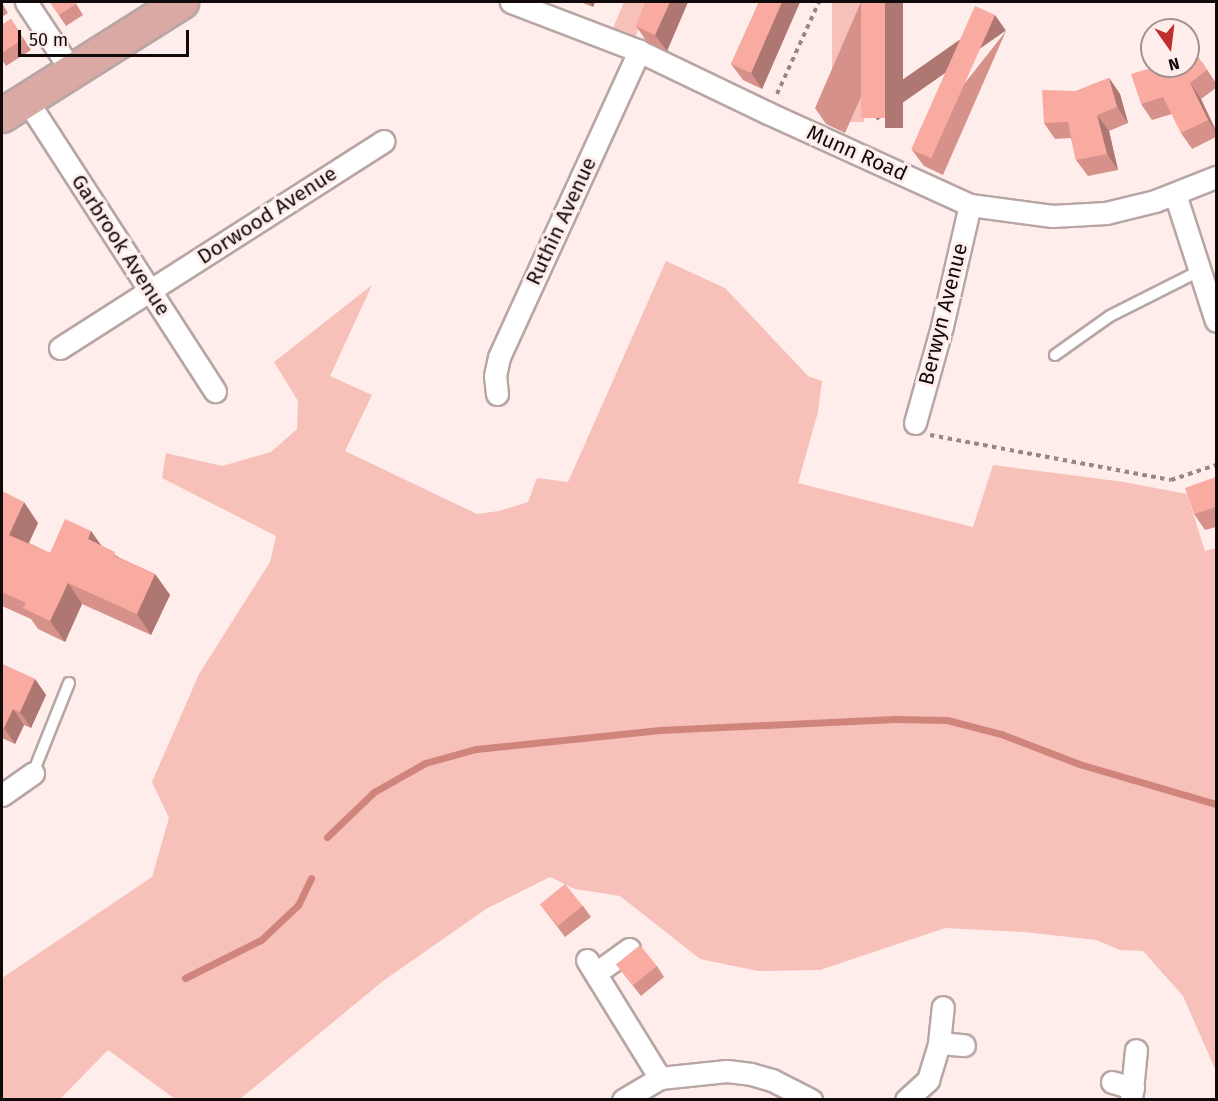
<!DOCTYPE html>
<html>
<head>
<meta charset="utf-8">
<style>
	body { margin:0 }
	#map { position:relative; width:1218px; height:1101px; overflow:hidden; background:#ffedeb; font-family:"Fira Sans",sans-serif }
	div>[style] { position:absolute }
	.green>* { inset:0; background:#f7c0b9; transform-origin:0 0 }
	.stream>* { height:7px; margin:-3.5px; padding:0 3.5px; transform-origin:3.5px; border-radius:3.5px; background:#cf847c }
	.path>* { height:4px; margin-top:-2px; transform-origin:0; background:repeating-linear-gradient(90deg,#958887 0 4.5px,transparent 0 9px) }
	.roads { filter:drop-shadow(2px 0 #b7a6a4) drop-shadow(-2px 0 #b7a6a4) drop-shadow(0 2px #b7a6a4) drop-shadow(0 -2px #b7a6a4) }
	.lane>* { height:10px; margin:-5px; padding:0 5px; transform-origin:5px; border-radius:5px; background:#fff }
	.street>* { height:21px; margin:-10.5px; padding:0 10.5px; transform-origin:10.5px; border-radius:10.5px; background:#fff }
	.primary>* { height:33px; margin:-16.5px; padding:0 16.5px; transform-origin:16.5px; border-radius:16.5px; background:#daa9a4 }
	.wall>* { inset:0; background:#d6928a }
	.shaded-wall>* { inset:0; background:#ae7771; transform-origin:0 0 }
	.building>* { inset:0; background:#f9aaa1; transform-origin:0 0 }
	span { translate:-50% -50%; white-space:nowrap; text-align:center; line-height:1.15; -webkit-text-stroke:6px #ffedeb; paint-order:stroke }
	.street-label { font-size:21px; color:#100a0a }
	.frame { position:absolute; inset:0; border:3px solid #100a0a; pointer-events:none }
	.north { position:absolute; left:1140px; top:18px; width:60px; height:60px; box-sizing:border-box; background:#ffedeb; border:2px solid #9f9291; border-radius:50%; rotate:166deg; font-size:16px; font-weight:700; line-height:24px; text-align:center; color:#100a0a }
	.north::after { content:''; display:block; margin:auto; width:21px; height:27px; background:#be2f2e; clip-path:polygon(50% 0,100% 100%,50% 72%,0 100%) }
	.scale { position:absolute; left:18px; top:30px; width:171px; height:27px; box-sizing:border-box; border:3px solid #100a0a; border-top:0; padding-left:8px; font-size:18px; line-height:21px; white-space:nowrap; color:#100a0a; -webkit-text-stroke:4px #ffedeb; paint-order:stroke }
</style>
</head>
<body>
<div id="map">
	<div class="green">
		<i style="clip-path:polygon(624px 2px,650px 2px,633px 42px,611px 33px)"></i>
		<i style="left:832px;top:2px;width:32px;height:120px"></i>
		<i style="clip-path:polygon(666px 261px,725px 288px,808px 376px,822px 381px,818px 412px,798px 483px,973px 527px,993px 465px,1124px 482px,1187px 494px,1205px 551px,1216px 548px,1216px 1071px,1183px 996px,1143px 951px,1120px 950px,1096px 940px,1024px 932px,945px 928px,820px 970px,758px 971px,700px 959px,620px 896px,575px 889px,550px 877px,486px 909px,383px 981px,240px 1099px,175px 1099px,108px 1050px,60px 1099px,2px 1100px,2px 978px,152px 877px,169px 818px,152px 782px,199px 674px,270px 562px,276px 536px,162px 478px,166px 453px,222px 466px,271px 452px,297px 429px,298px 401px,274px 362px,372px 285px,330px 376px,372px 395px,345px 451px,477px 514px,499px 511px,528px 502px,537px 478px,568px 482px)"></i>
	</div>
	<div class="stream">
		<i style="left:327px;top:837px;width:65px;rotate:-43.8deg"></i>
		<i style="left:374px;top:792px;width:59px;rotate:-29.6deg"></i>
		<i style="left:425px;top:763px;width:53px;rotate:-15.4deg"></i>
		<i style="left:476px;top:749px;width:185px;rotate:-5.9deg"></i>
		<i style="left:660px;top:730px;width:235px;rotate:-2.7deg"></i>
		<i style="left:895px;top:719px;width:52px;rotate:1.1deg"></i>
		<i style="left:947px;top:720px;width:56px;rotate:14.5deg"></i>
		<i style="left:1001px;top:734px;width:84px;rotate:21deg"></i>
		<i style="left:1079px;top:764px;width:143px;rotate:16.3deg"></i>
		<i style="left:185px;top:978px;width:85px;rotate:-26.6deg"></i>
		<i style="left:261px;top:940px;width:51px;rotate:-43.4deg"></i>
		<i style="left:298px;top:905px;width:30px;rotate:-64deg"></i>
	</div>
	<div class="path">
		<i style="left:777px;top:94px;width:101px;rotate:-65.5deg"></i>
		<i style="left:930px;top:435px;width:245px;rotate:10.6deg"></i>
		<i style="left:1171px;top:480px;width:47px;rotate:-18.4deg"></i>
	</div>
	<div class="roads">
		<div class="lane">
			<i style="left:1055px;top:355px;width:67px;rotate:-35.3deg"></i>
			<i style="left:1110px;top:316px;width:100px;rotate:-26.8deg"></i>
			<i style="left:33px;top:773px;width:97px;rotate:-68.2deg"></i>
		</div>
		<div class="street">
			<i style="left:26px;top:2px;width:82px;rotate:56.5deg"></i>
			<i style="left:511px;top:2px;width:137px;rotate:20.9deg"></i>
			<i style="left:639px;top:51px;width:143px;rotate:25.7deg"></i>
			<i style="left:768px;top:113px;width:222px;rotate:24.5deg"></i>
			<i style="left:970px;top:205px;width:83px;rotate:7.6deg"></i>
			<i style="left:1052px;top:216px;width:54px;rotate:-3.2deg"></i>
			<i style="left:1106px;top:213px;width:50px;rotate:-13.8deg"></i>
			<i style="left:1155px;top:201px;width:66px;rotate:-21.5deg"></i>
			<i style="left:26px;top:99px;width:348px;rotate:57.1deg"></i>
			<i style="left:1175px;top:194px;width:133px;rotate:72.1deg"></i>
			<i style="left:60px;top:348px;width:384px;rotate:-32.6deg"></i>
			<i style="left:497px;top:394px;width:18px;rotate:-96deg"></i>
			<i style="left:495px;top:376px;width:19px;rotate:-78deg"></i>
			<i style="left:499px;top:357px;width:337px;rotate:-65.4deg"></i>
			<i style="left:915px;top:423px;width:101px;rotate:-74.4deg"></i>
			<i style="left:942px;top:326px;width:124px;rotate:-77deg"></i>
			<i style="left:2px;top:795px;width:38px;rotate:-35deg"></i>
			<i style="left:587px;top:960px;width:139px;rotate:58.3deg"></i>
			<i style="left:596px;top:973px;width:41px;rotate:-36deg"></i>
			<i style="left:939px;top:1043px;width:25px;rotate:5deg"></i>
			<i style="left:1112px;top:1082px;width:22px;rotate:16deg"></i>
			<i style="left:623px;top:1100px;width:43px;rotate:-30.7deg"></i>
			<i style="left:660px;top:1078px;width:67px;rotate:-6deg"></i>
			<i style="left:727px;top:1071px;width:24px;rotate:7deg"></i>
			<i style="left:751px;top:1074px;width:22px;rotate:16deg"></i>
			<i style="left:772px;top:1080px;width:44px;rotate:27.1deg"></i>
			<i style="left:906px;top:1100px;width:30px;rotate:-42deg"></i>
			<i style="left:928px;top:1080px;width:39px;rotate:-73deg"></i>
			<i style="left:939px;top:1043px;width:36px;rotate:-84deg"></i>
			<i style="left:1131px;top:1100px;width:50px;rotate:-84.3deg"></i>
		</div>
		<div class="primary">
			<i style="left:2px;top:115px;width:212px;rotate:-32.3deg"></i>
		</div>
	</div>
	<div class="wall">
		<i style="clip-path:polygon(50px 2px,75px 2px,83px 15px,66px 26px)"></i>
		<i style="clip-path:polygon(580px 2px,595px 2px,593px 7px)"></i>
		<i style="clip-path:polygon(646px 2px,688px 2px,667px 51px,647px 42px,636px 26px)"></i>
		<i style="clip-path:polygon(759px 2px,800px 2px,762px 89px,743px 80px,731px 64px)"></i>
		<i style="clip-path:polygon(861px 2px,903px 2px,845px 133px,826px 124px,815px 108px)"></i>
		<i style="clip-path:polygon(2px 3px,8px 13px,2px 17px)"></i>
		<i style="clip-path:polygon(11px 19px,31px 50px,6px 66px,2px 60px,2px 25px)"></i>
		<i style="clip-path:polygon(1006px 31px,943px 175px,924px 166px,912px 150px)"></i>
		<i style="clip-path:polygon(1202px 62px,1216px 83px,1216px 88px,1201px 99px,1216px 130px,1216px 137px,1192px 149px,1181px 133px,1172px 114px,1152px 120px,1141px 104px)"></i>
		<i style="clip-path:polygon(1109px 78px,1120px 94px,1128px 123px,1109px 131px,1118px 170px,1088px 176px,1076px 160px,1071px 138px,1055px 139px,1044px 123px,1076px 91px)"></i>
		<i style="clip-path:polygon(1216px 477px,1216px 527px,1205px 530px,1194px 514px)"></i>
		<i style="clip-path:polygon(2px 491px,38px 523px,29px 543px,50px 553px,91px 531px,101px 546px,120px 558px,155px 574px,170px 595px,151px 635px,82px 604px,65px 642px,38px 629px,31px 619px,2px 606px)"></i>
		<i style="clip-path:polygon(2px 664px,35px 679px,46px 695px,31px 728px,24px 725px,15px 744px,2px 738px)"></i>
		<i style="clip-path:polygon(540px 904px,583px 906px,591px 917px,565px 937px)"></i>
		<i style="clip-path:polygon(616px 964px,657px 966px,664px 977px,641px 996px)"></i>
	</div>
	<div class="shaded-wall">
		<i style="clip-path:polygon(589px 2px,595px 2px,593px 7px)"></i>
		<i style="clip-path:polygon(670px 2px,688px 2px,667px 51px,655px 35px)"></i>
		<i style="clip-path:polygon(782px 2px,800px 2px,762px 89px,751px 73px)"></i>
		<i style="left:885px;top:2px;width:18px;height:126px"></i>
		<i style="left:995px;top:15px;width:19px;height:157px;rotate:55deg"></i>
		<i style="clip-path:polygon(1109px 78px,1120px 94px,1128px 123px,1117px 107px)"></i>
		<i style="clip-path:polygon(1190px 83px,1201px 99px,1216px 132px,1208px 120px)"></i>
		<i style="clip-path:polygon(1097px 115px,1109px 131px,1118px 170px,1107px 154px)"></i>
		<i style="clip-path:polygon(24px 502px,38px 523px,23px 555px,9px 535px)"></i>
		<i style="clip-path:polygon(91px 531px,106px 552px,88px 539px)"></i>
		<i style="clip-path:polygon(155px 574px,170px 595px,151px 635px,137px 614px)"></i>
		<i style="clip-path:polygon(68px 583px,82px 604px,65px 642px,50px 621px)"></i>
		<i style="clip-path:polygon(35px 679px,46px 695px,31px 728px,20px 712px)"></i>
		<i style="clip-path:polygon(13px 709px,24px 725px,15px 744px,4px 728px)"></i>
	</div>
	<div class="building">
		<i style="clip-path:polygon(50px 2px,74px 2px,76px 4px,59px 15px)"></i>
		<i style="clip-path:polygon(646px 2px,670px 2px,655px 35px,636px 26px)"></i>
		<i style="clip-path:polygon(759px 2px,782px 2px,751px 73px,731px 64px)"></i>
		<i style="left:861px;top:2px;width:24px;height:116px"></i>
		<i style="left:975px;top:6px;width:22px;height:157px;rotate:24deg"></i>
		<i style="clip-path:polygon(11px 19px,23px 39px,2px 53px,2px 25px)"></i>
		<i style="clip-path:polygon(1191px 46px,1207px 70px,1190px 83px,1208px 120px,1181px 133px,1163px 97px,1141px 104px,1131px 74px,1158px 66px,1188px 66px,1188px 48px)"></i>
		<i style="clip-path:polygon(1109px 78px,1117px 107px,1097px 115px,1107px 154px,1076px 160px,1068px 122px,1044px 123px,1042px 90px,1076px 91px)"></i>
		<i style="clip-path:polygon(1216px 477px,1216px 507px,1194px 514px,1185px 488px)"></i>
		<i style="clip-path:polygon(2px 491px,24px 502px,9px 535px,50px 553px,65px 519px,91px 531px,88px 539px,115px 552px,114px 556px,155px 574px,137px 614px,68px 583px,50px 621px,23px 608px,26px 603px,2px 592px)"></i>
		<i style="clip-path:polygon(2px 664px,35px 679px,20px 712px,13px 709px,4px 728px,2px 727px)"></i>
		<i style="left:565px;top:884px;width:28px;height:32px;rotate:51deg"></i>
		<i style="left:640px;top:945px;width:27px;height:31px;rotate:51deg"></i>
	</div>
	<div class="street-label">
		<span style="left:857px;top:153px;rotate:24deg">Munn Road</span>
		<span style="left:267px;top:215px;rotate:-33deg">Dorwood Avenue</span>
		<span style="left:561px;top:221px;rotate:-65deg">Ruthin Avenue</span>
		<span style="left:121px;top:245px;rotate:57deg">Garbrook Avenue</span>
		<span style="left:943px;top:314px;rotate:-76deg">Berwyn Avenue</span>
	</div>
	<div class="frame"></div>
	<div class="north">N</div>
	<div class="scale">50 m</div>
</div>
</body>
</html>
